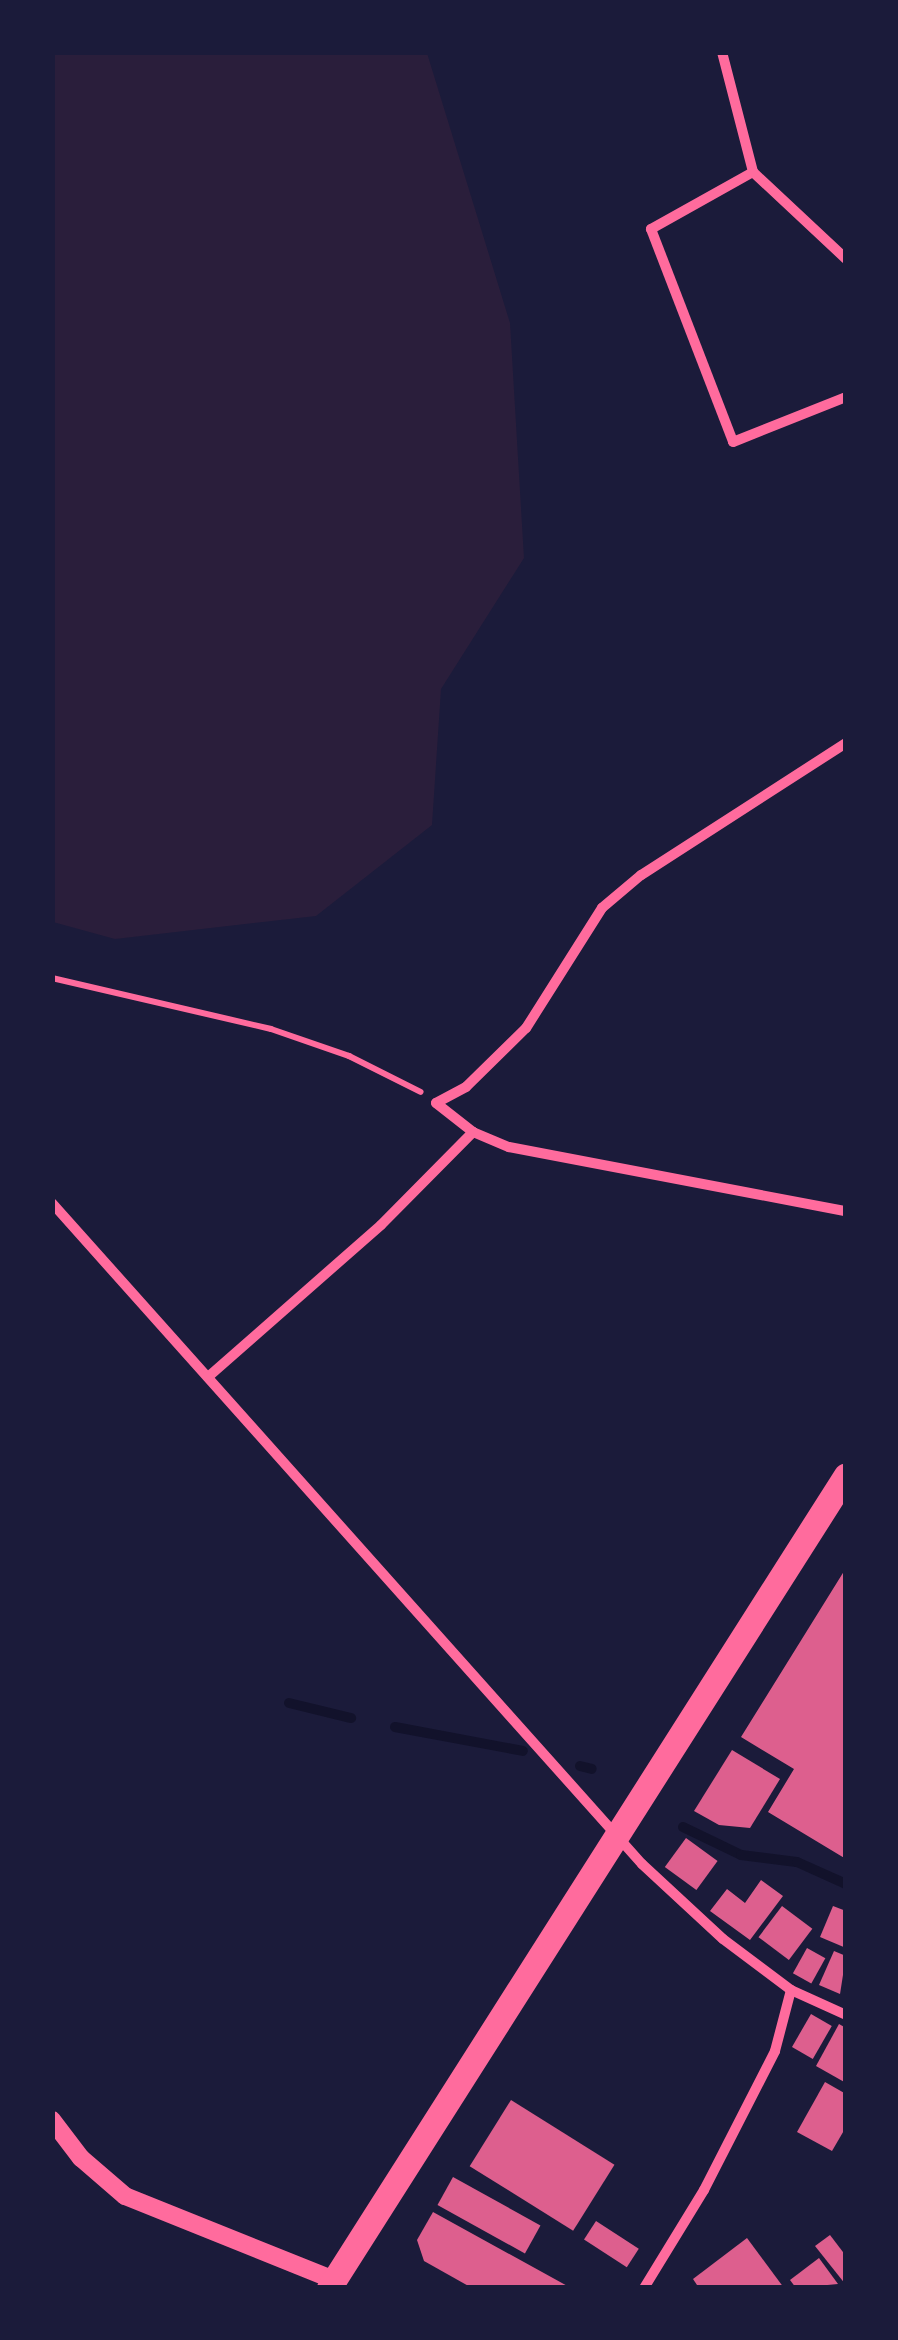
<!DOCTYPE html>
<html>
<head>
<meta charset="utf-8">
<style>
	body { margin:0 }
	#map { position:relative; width:898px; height:2340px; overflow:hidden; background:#1b1b3a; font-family:"Nunito Sans",sans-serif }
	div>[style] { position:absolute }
	.green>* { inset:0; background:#2a1e3b }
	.stream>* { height:10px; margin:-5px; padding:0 5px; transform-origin:5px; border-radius:5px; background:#12122b }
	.building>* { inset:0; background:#dd5f8e; transform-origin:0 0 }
	.path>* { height:6px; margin:-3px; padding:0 3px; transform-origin:3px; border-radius:3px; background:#ff6b9d }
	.minor>* { height:10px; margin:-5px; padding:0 5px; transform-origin:5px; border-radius:5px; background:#ff6b9d }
	.tertiary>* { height:18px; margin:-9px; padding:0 9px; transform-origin:9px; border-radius:9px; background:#ff6b9d }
	.trunk>* { height:25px; margin:-12.5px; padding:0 12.5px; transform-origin:12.5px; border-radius:12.5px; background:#ff6b9d }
	span { translate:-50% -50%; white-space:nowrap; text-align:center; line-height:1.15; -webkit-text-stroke:8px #1b1b3a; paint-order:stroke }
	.frame { position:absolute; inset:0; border:55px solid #1b1b3a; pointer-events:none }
</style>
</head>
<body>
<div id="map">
	<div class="green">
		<i style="clip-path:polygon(52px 53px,427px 53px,510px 323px,524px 558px,441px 689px,432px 825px,316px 916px,115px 939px,53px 922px)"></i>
	</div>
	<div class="stream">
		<i style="left:289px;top:1703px;width:64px;rotate:13.6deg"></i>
		<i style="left:395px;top:1727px;width:130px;rotate:10.6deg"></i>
		<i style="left:580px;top:1766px;width:12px;rotate:14deg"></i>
		<i style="left:683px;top:1827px;width:64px;rotate:25.8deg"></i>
		<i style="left:741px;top:1855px;width:56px;rotate:7.1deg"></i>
		<i style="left:797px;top:1862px;width:54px;rotate:24.2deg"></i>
	</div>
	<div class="building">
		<i style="clip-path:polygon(846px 1568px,846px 1859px,768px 1812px,794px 1769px,741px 1737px)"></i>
		<i style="clip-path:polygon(732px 1750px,780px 1779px,750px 1828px,719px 1825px,694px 1811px)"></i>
		<i style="left:686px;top:1838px;width:39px;height:36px;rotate:36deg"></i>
		<i style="clip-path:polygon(761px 1880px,783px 1896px,750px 1940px,710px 1911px,727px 1889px,745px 1903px)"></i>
		<i style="left:782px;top:1906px;width:38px;height:39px;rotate:37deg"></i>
		<i style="clip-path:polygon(833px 1906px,846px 1911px,846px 1948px,820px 1937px)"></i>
		<i style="left:807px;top:1948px;width:21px;height:29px;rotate:29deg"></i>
		<i style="clip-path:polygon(834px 1951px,846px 1956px,840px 1994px,819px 1985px)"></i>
		<i style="left:811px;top:2014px;width:24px;height:38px;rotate:30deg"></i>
		<i style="clip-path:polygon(839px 2024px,846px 2028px,846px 2083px,816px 2066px)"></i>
		<i style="clip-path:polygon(825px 2082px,846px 2094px,846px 2127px,832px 2151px,797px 2132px)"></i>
		<i style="left:511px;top:2100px;width:122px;height:78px;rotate:32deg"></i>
		<i style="left:453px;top:2177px;width:100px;height:32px;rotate:29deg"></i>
		<i style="clip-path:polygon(433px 2212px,571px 2288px,472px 2288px,424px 2261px,417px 2240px)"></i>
		<i style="left:596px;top:2221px;width:51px;height:22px;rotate:33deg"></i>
		<i style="clip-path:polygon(830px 2235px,846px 2256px,846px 2285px,815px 2246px)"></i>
		<i style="clip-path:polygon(747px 2238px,784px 2288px,699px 2288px,693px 2279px)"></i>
		<i style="clip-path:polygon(819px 2258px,838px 2284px,796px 2288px,790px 2280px)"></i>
	</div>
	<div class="path">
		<i style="left:52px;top:978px;width:225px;rotate:13.1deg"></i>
		<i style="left:271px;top:1029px;width:83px;rotate:19.1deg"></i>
		<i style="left:349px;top:1056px;width:80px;rotate:26.6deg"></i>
	</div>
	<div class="minor">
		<i style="left:722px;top:52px;width:124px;rotate:75.5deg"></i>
		<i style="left:753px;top:172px;width:127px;rotate:43.1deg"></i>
		<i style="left:753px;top:172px;width:117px;rotate:150.8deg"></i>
		<i style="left:651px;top:229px;width:228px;rotate:68.9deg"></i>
		<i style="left:733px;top:442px;width:122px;rotate:-21.7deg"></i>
		<i style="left:846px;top:743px;width:244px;rotate:147.2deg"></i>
		<i style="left:641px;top:875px;width:51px;rotate:139.8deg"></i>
		<i style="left:602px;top:908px;width:142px;rotate:122.3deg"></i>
		<i style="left:526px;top:1028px;width:84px;rotate:135.5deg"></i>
		<i style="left:466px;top:1087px;width:34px;rotate:152deg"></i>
		<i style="left:436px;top:1103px;width:47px;rotate:38.1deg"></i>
		<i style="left:473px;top:1132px;width:39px;rotate:23deg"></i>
		<i style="left:509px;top:1147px;width:343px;rotate:10.8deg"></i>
		<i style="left:52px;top:1203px;width:886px;rotate:48.25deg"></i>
		<i style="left:642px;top:1864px;width:110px;rotate:42.8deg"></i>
		<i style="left:723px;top:1939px;width:85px;rotate:36.9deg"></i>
		<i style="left:791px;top:1990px;width:60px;rotate:24.4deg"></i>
		<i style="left:208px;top:1377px;width:230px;rotate:-41.3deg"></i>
		<i style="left:381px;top:1225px;width:131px;rotate:-45.3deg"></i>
		<i style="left:644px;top:2288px;width:115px;rotate:-58.5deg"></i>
		<i style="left:704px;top:2190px;width:156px;rotate:-62.9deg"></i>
		<i style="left:775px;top:2051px;width:63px;rotate:-75.3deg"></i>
	</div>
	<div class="tertiary">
		<i style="left:52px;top:2120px;width:48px;rotate:52.7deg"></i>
		<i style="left:81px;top:2158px;width:58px;rotate:40.8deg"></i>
		<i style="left:125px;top:2196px;width:225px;rotate:21.9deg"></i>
	</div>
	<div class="trunk">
		<i style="left:329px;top:2288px;width:963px;rotate:-57.55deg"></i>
	</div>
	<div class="frame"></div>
</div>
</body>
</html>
